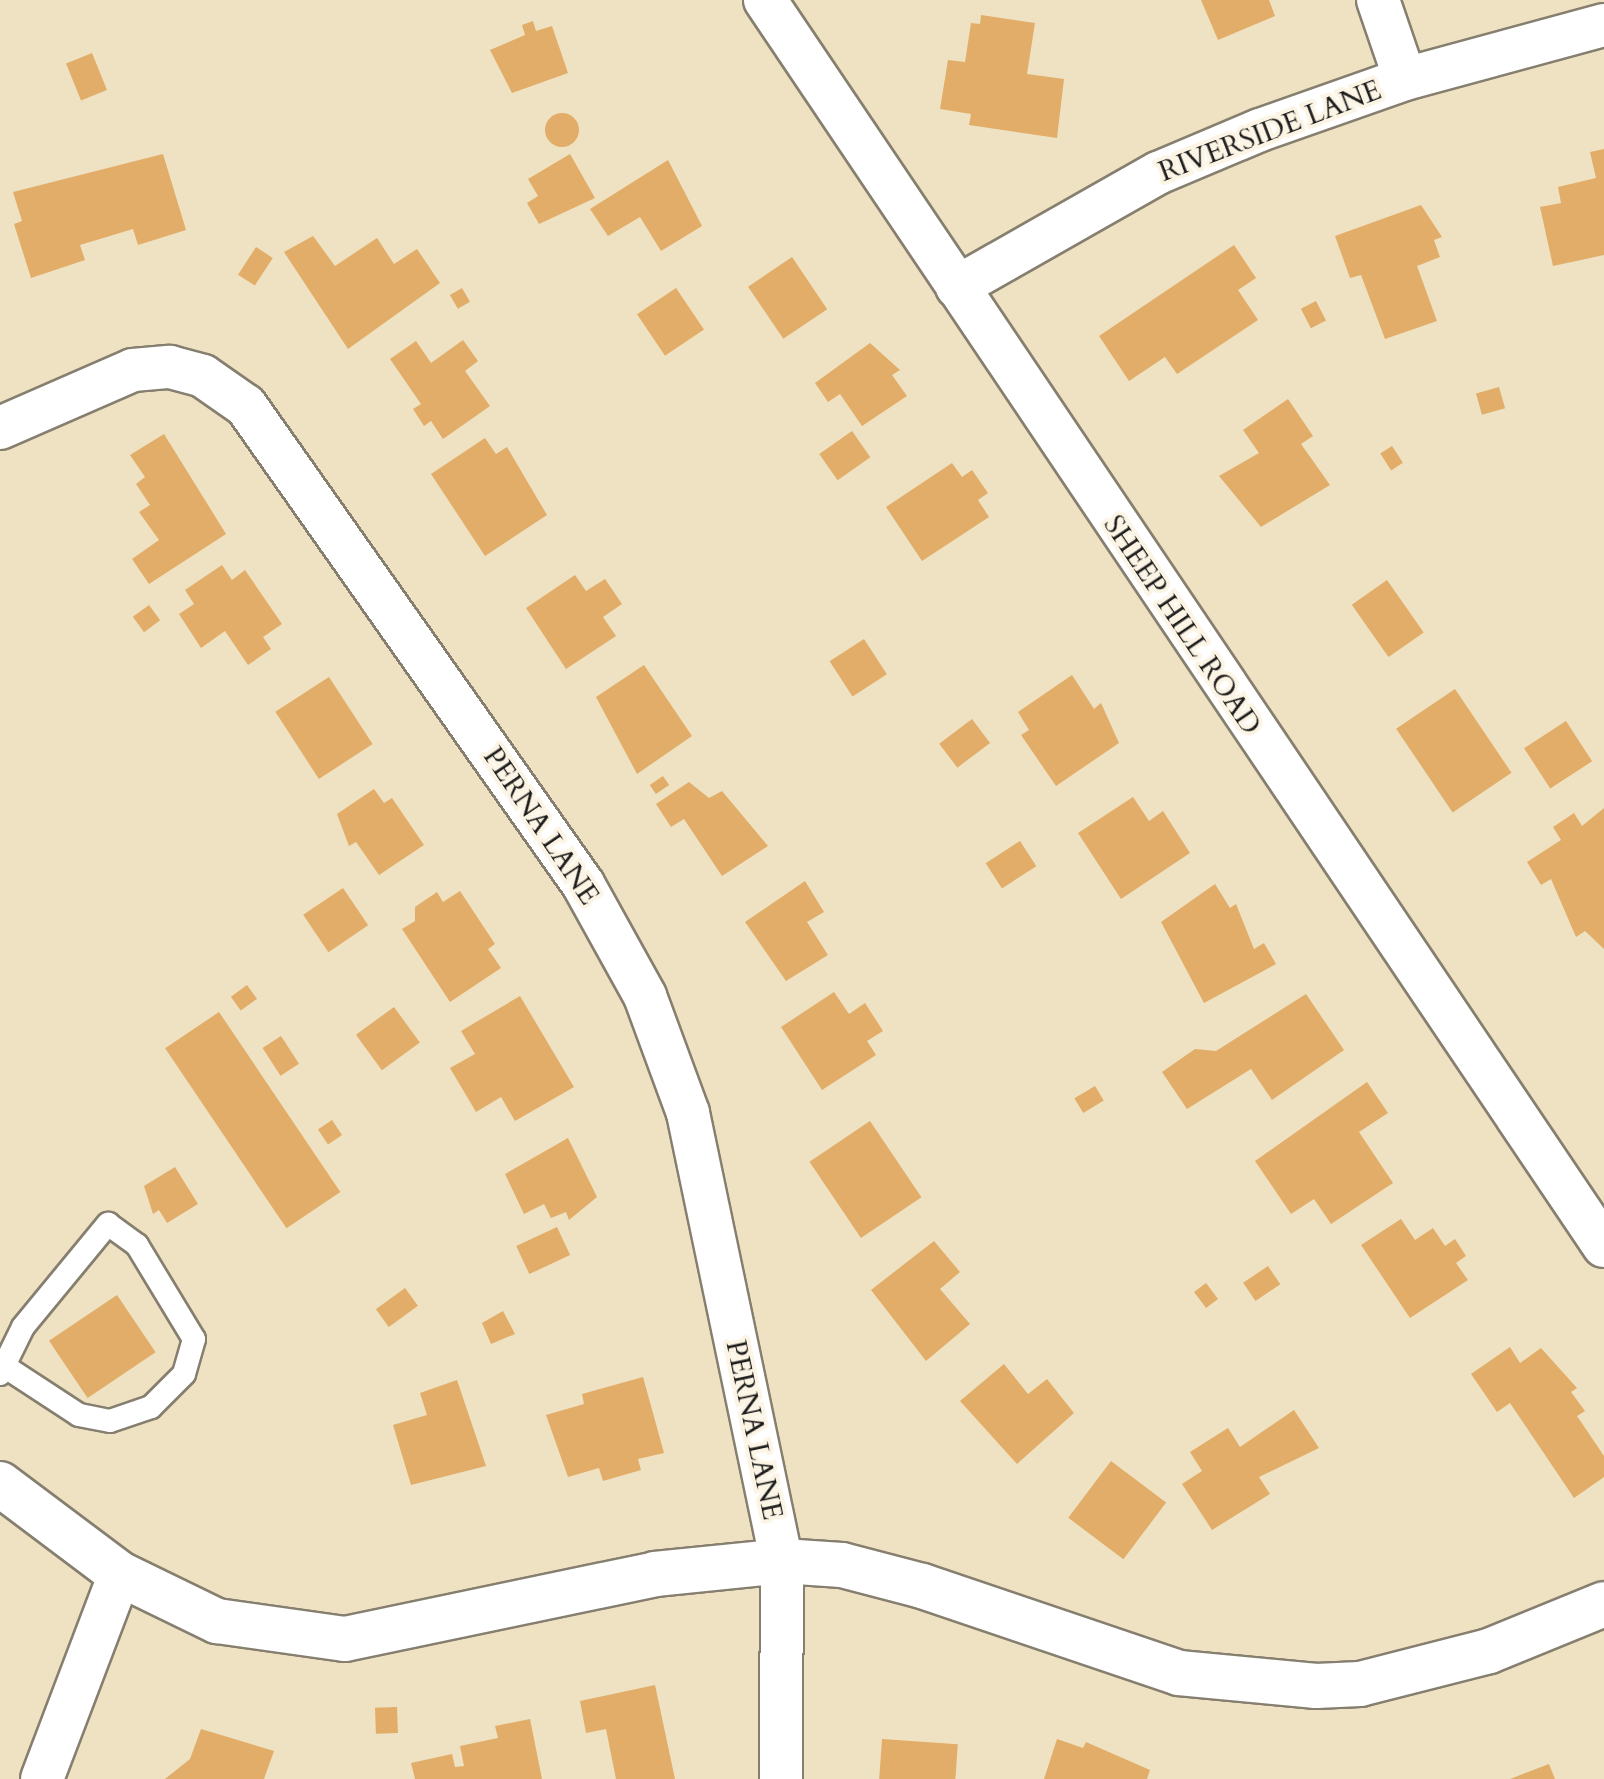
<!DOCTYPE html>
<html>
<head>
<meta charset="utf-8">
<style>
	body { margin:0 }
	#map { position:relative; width:1604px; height:1779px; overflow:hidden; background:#efe2c2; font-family:Cardo,serif }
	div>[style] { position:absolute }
	.building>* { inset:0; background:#e1ad68; transform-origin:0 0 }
	.round { border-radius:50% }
	.roads { filter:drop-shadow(2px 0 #867f6f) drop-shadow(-2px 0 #867f6f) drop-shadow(0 2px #867f6f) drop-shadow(0 -2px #867f6f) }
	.lane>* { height:22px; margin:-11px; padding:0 11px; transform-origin:11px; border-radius:11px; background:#fff }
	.street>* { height:42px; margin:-21px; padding:0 21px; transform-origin:21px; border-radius:21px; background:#fff }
	.secondary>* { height:44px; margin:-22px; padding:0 22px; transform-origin:22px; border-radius:22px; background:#fff }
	span { translate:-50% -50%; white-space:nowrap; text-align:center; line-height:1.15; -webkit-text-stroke:8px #fcf5e5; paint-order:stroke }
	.street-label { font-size:28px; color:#1c1c1c }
</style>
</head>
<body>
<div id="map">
	<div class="building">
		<i style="clip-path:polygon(1201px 0,1269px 0,1275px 16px,1218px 40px)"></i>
		<i style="clip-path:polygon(981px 15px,1035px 23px,1027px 74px,1064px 79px,1057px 138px,969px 125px,971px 114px,940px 109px,948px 60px,965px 62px,971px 23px,980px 24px)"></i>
		<i style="clip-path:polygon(533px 21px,536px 31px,552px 26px,568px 73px,512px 93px,490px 50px,525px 35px,522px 25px)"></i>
		<i style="left:92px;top:53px;width:40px;height:28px;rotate:68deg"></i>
		<i class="round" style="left:545px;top:113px;width:34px;height:34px"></i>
		<i style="clip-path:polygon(1604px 149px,1604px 255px,1553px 266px,1540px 207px,1561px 203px,1558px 187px,1596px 178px,1590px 152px)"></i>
		<i style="clip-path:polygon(163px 154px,186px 230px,138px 245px,133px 229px,80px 245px,85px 260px,31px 278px,14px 224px,22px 221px,13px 192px)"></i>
		<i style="clip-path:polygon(570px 154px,595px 198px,539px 224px,527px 203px,538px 196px,528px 179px)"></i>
		<i style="clip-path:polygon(668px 160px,702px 226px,661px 251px,640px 217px,608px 236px,590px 209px)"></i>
		<i style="clip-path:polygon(1421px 205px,1442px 237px,1434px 240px,1440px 257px,1417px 266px,1437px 321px,1385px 339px,1361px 275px,1350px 278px,1335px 236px)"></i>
		<i style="clip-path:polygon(313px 236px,335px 266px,377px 238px,394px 264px,417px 249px,440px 283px,348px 349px,284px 252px)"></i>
		<i style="clip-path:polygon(1234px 245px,1256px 278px,1238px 290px,1258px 320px,1177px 374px,1165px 357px,1129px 381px,1099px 336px)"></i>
		<i style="left:256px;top:247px;width:20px;height:33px;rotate:33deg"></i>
		<i style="left:792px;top:257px;width:63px;height:53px;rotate:56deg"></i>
		<i style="left:462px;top:288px;width:16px;height:14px;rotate:60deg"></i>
		<i style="left:676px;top:288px;width:50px;height:47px;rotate:56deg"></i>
		<i style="left:1316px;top:301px;width:22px;height:17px;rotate:63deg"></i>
		<i style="clip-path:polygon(463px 340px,478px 361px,465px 371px,490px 406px,443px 439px,431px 421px,424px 426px,413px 409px,421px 404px,390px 359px,416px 341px,431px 363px)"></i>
		<i style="clip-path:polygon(870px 343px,900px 370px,892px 375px,907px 396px,862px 426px,840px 394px,828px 402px,815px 383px)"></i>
		<i style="left:1499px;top:387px;width:22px;height:24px;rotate:74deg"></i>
		<i style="clip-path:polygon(1288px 399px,1313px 436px,1301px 444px,1330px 485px,1261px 527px,1219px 476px,1259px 453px,1243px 430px)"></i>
		<i style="left:852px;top:431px;width:32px;height:40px;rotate:55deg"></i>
		<i style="clip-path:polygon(164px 434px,226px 534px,149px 584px,132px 559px,159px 540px,139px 512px,150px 505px,136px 484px,145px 477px,130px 455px)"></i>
		<i style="clip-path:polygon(485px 438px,496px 454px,507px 447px,547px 515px,485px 556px,431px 474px)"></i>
		<i style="left:1392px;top:446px;width:20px;height:14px;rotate:57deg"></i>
		<i style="clip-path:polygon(952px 463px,962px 477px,972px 470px,988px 493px,978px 500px,989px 517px,922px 561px,886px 507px)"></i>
		<i style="clip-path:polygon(222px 565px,232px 580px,245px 570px,282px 624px,263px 637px,271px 649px,248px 665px,225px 631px,201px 648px,179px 614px,194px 604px,185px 590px)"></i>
		<i style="clip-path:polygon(575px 575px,586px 591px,605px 579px,622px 604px,603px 617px,616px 636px,566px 669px,526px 608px)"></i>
		<i style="left:1387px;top:580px;width:64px;height:43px;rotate:55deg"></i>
		<i style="left:149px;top:605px;width:19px;height:20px;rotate:54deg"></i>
		<i style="left:864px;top:639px;width:42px;height:41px;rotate:57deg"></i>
		<i style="clip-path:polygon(644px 665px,692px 736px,637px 774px,596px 697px)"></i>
		<i style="clip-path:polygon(1072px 675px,1094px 709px,1101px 703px,1119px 743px,1056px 786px,1021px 735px,1029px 730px,1018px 712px)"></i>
		<i style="left:329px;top:677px;width:80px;height:64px;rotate:57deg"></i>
		<i style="left:1455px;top:689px;width:101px;height:71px;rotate:56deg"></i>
		<i style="left:972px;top:719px;width:30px;height:41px;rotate:53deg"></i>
		<i style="left:1566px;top:721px;width:48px;height:50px;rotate:57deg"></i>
		<i style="left:663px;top:776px;width:11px;height:16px;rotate:56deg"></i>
		<i style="clip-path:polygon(689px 782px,709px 798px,722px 791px,768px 846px,722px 876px,684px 819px,671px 827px,656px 804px)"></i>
		<i style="clip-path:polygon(374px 789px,384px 803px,392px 798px,424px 845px,379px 875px,356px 842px,349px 846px,337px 814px)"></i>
		<i style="clip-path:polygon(1133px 797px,1149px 821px,1163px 811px,1190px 853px,1121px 899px,1078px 833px)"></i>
		<i style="clip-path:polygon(1604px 808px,1604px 949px,1585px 931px,1576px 937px,1551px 879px,1541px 885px,1527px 862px,1561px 840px,1553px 827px,1574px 813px,1582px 826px)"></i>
		<i style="left:1020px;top:841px;width:30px;height:41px;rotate:57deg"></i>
		<i style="clip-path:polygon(805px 881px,824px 912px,807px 922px,828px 955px,786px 981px,745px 922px)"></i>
		<i style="clip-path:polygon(1215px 884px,1230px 908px,1236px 904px,1254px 949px,1264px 943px,1276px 964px,1204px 1003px,1161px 922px)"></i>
		<i style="left:343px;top:888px;width:45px;height:48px;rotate:56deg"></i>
		<i style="clip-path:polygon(460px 891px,495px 944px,488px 949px,501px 968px,450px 1002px,402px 929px,415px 921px,415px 907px,437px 892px,443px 902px)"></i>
		<i style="left:247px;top:985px;width:17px;height:20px;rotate:54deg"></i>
		<i style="clip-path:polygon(834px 992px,849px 1014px,865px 1003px,883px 1031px,867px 1041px,876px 1055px,822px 1090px,781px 1027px)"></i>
		<i style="clip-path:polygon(1306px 994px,1344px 1050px,1272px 1100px,1251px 1069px,1187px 1109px,1162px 1072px,1195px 1049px,1216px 1051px)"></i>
		<i style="clip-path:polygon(520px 996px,574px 1087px,515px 1121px,501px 1097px,476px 1112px,450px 1068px,475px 1054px,461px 1031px)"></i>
		<i style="left:394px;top:1007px;width:44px;height:47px;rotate:54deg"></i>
		<i style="left:219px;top:1012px;width:217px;height:65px;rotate:56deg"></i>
		<i style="left:281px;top:1036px;width:33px;height:22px;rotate:57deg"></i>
		<i style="clip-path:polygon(1367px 1082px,1388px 1113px,1359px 1132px,1393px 1183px,1331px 1224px,1314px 1199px,1291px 1214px,1255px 1161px)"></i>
		<i style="left:1095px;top:1086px;width:17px;height:24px;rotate:59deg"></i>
		<i style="left:332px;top:1120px;width:18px;height:17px;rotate:56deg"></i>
		<i style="left:870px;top:1121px;width:92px;height:73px;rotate:56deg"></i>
		<i style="clip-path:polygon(568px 1138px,597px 1197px,569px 1220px,566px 1212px,551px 1218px,544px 1204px,524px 1214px,505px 1174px)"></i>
		<i style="clip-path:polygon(175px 1167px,198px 1204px,167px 1223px,159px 1210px,153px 1214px,144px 1186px)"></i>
		<i style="clip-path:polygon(1401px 1219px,1415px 1240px,1433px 1228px,1445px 1246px,1455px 1239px,1466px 1256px,1456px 1263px,1468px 1280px,1410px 1318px,1361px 1245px)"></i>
		<i style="left:557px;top:1227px;width:31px;height:45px;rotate:65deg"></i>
		<i style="clip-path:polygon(934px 1241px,960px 1272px,940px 1289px,970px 1324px,926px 1361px,871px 1290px)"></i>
		<i style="left:1268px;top:1266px;width:22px;height:30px;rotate:56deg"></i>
		<i style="left:1206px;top:1283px;width:20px;height:15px;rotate:53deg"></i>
		<i style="left:405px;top:1288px;width:22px;height:36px;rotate:54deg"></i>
		<i style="left:117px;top:1295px;width:69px;height:82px;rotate:56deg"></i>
		<i style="clip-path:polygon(503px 1311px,515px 1334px,491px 1344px,482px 1323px)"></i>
		<i style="clip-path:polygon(1510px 1347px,1520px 1363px,1541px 1348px,1577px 1388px,1571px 1392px,1585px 1411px,1577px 1416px,1604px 1456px,1604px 1477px,1574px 1498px,1510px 1403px,1497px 1412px,1471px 1374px)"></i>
		<i style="clip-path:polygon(1004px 1364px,1028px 1394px,1047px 1379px,1074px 1413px,1017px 1464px,960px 1401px)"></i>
		<i style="clip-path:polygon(643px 1377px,664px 1453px,638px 1459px,641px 1470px,603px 1481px,599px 1468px,568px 1477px,546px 1415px,584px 1404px,582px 1394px)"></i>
		<i style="clip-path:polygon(457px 1380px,486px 1466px,411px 1485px,393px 1425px,427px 1415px,420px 1393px)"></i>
		<i style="clip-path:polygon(1294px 1410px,1319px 1448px,1259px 1477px,1270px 1494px,1212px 1530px,1182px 1484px,1202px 1471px,1190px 1452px,1228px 1428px,1240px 1447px)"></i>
		<i style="left:1111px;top:1461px;width:69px;height:71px;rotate:37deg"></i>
		<i style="clip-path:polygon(655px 1685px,675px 1779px,616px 1779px,606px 1729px,586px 1733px,580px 1701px)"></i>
		<i style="left:397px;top:1707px;width:26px;height:22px;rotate:88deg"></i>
		<i style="clip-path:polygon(530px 1719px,542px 1779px,415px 1779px,411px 1763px,452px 1754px,455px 1767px,464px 1766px,460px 1746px,498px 1738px,495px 1726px)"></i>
		<i style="clip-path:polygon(201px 1729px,274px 1751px,264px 1779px,165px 1779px,190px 1759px)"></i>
		<i style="left:882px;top:1739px;width:76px;height:40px;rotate:4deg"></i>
		<i style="clip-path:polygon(1057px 1739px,1083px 1748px,1086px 1742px,1150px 1770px,1147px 1779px,1044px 1779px)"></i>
		<i style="clip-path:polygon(1549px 1764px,1555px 1779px,1510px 1779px)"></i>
	</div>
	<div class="roads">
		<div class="lane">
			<i style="left:0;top:1374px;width:52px;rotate:-63.9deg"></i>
			<i style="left:23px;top:1327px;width:134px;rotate:-50.5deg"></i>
			<i style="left:108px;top:1224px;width:36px;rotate:36deg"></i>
			<i style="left:137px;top:1245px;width:110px;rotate:58.8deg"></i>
			<i style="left:194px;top:1339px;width:36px;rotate:106deg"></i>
			<i style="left:184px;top:1374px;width:47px;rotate:135deg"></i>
			<i style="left:151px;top:1407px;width:43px;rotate:161.1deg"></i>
			<i style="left:110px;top:1421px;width:32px;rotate:-169deg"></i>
			<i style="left:79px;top:1415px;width:90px;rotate:-146.8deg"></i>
		</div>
		<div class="street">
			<i style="left:765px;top:0;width:1502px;rotate:56.05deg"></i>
			<i style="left:1378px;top:0;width:83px;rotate:71.1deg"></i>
			<i style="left:957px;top:287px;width:231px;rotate:-29.6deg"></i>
			<i style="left:1158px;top:173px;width:111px;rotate:-22.9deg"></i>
			<i style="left:1260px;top:130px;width:154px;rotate:-19.4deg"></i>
			<i style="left:1405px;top:79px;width:206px;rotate:-15.2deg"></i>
			<i style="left:0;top:428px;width:145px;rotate:-23.6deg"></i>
			<i style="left:133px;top:370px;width:37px;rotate:-5deg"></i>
			<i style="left:170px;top:367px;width:34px;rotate:15deg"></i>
			<i style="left:203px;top:376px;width:52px;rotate:34.9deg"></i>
			<i style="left:246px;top:406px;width:585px;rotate:54.82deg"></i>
			<i style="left:583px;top:884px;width:128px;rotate:61deg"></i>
			<i style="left:645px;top:996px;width:125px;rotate:69.8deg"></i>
			<i style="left:688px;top:1113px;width:458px;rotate:78.2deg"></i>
			<i style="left:782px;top:1561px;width:218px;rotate:90.3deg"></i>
			<i style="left:42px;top:1779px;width:219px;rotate:-69.2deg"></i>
		</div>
		<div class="secondary">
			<i style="left:0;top:1484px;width:150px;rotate:36.9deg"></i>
			<i style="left:120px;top:1574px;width:108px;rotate:25.9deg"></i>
			<i style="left:217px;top:1621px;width:129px;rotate:8deg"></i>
			<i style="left:345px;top:1639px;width:317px;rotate:-11.8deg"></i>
			<i style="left:655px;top:1574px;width:128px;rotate:-5.8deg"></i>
			<i style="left:782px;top:1561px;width:60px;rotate:3.8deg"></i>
			<i style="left:842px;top:1565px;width:83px;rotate:14.7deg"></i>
			<i style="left:922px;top:1586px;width:271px;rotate:18.7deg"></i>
			<i style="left:1179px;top:1673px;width:138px;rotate:5.4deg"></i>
			<i style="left:1316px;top:1686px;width:44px;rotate:-2.6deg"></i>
			<i style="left:1360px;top:1684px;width:133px;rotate:-14.3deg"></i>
			<i style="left:1489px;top:1651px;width:124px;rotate:-22.2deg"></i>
		</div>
	</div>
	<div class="street-label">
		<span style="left:1270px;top:131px;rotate:-21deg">RIVERSIDE LANE</span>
		<span style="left:1182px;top:625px;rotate:56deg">SHEEP HILL ROAD</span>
		<span style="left:541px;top:826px;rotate:56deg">PERNA LANE</span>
		<span style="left:754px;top:1430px;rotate:78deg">PERNA LANE</span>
	</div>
</div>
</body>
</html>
